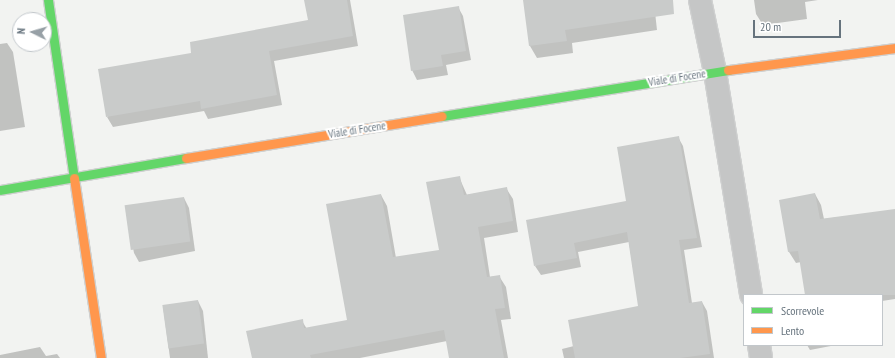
<!DOCTYPE html>
<html>
<head>
<meta charset="utf-8">
<style>
	body { margin:0 }
	#map { position:relative; width:895px; height:358px; overflow:hidden; background:#f2f3f1; font-family:"PT Sans Narrow",sans-serif }
	div>[style] { position:absolute }
	.shadow>* { inset:0; background:#0003 }
	.building>* { inset:0; background:#c9cbca; transform-origin:0 0 }
	.roads { filter:drop-shadow(1px 0 #cfd0d0) drop-shadow(-1px 0 #cfd0d0) drop-shadow(0 1px #cfd0d0) drop-shadow(0 -1px #cfd0d0) }
	.street>* { height:22px; margin:-11px; padding:0 11px; transform-origin:11px; border-radius:11px; background:#c5c6c6 }
	.fast>* { height:9px; margin:-4.5px; padding:0 4.5px; transform-origin:4.5px; border-radius:4.5px; background:#63d668 }
	.slow>* { height:9px; margin:-4.5px; padding:0 4.5px; transform-origin:4.5px; border-radius:4.5px; background:#ff974d }
	span { translate:-50% -50%; white-space:nowrap; text-align:center; line-height:1.15; -webkit-text-stroke:4px #fff; paint-order:stroke }
	.street-label { font-size:11px; color:#66737d }
	.legend { position:absolute; left:743px; top:294px; width:140px; height:52px; box-sizing:border-box; background:#fff; border:1px solid #c2c7cb; margin:0; padding:5px 7px; list-style:none; font-size:12px; color:#66737d }
	.legend li { display:flex; align-items:center; gap:8px; height:20px }
	.legend b { width:20px; border:1px solid #c2c7cb }
	.north { position:absolute; left:12px; top:12px; width:40px; height:40px; box-sizing:border-box; background:#fff; border:1px solid #c2c7cb; border-radius:50%; rotate:275deg; font-size:11px; font-weight:700; line-height:16px; text-align:center; color:#66737d }
	.north::after { content:''; display:block; margin:auto; width:14px; height:18px; background:#97a0a6; clip-path:polygon(50% 0,100% 100%,50% 72%,0 100%) }
	.scale { position:absolute; left:753px; top:20px; width:88px; height:18px; box-sizing:border-box; border:2px solid #66737d; border-top:0; padding-left:5px; font-size:12px; line-height:14px; white-space:nowrap; color:#66737d; -webkit-text-stroke:3px #fff; paint-order:stroke }
</style>
</head>
<body>
<div id="map">
	<div class="shadow">
		<i style="clip-path:polygon(305px 0,350px 0,358px 46px,274px 61px,282px 105px,208px 119px,204px 111px,113px 127px,107px 117px,193px 54px,309px 21px)"></i>
		<i style="clip-path:polygon(524px 0,662px 0,654px 3px,657px 30px,572px 43px,573px 53px,537px 58px,530px 46px)"></i>
		<i style="clip-path:polygon(754px 0,818px 0,805px 2px,807px 19px,763px 25px,756px 14px)"></i>
		<i style="clip-path:polygon(458px 7px,463px 16px,471px 60px,446px 65px,448px 75px,417px 80px,412px 70px)"></i>
		<i style="clip-path:polygon(7px 43px,13px 52px,25px 127px,0 131px,0 44px)"></i>
		<i style="clip-path:polygon(678px 137px,683px 146px,702px 247px,684px 250px,692px 303px,702px 302px,707px 311px,714px 358px,564px 358px,562px 349px,574px 346px,639px 307px,629px 242px,578px 252px,581px 267px,541px 275px,535px 266px,627px 202px)"></i>
		<i style="clip-path:polygon(459px 177px,467px 195px,506px 188px,513px 199px,518px 232px,484px 238px,490px 277px,499px 276px,506px 287px,511px 319px,501px 320px,508px 358px,450px 358px,447px 341px,360px 358px,253px 358px,302px 321px,307px 329px,348px 321px,381px 195px,387px 206px,396px 258px,440px 251px)"></i>
		<i style="clip-path:polygon(815px 194px,821px 205px,824px 219px,895px 210px,895px 299px,882px 301px,882px 295px,806px 295px,801px 262px,796px 263px,789px 252px,780px 201px)"></i>
		<i style="clip-path:polygon(184px 198px,189px 208px,195px 251px,139px 262px,134px 253px,126px 210px)"></i>
		<i style="clip-path:polygon(198px 301px,203px 311px,208px 358px,170px 358px,163px 306px)"></i>
		<i style="clip-path:polygon(807px 345px,836px 345px,810px 350px)"></i>
		<i style="clip-path:polygon(40px 347px,46px 356px,57px 354px,60px 358px,0 358px,0 355px)"></i>
	</div>
	<div class="building">
		<i style="clip-path:polygon(304px 0,347px 0,353px 36px,269px 51px,277px 95px,201px 109px,200px 101px,106px 117px,98px 69px,191px 53px,190px 42px,308px 20px)"></i>
		<i style="clip-path:polygon(523px 0,673px 0,674px 14px,565px 30px,567px 41px,529px 46px)"></i>
		<i style="clip-path:polygon(459px 6px,466px 51px,441px 55px,443px 66px,411px 71px,403px 15px)"></i>
		<i style="clip-path:polygon(679px 136px,697px 238px,679px 240px,689px 303px,702px 301px,710px 354px,680px 358px,575px 358px,568px 320px,638px 306px,627px 232px,574px 243px,577px 258px,534px 266px,526px 220px,626px 201px,617px 147px)"></i>
		<i style="clip-path:polygon(460px 176px,464px 195px,507px 187px,513px 221px,478px 227px,487px 277px,500px 275px,505px 308px,495px 309px,504px 358px,449px 358px,444px 330px,310px 355px,311px 358px,252px 358px,246px 331px,303px 319px,304px 328px,347px 320px,326px 204px,381px 194px,393px 257px,439px 250px,426px 182px)"></i>
		<i style="clip-path:polygon(815px 193px,820px 219px,895px 209px,895px 295px,805px 295px,798px 251px,788px 252px,779px 200px)"></i>
		<i style="left:184px;top:197px;width:45px;height:60px;rotate:82deg"></i>
		<i style="left:198px;top:300px;width:44px;height:36px;rotate:82deg"></i>
	</div>
	<div class="roads">
		<div class="street">
			<i style="left:700px;top:0;width:74px;rotate:78.2deg"></i>
			<i style="left:715px;top:72px;width:226px;rotate:80.8deg"></i>
			<i style="left:759px;top:345px;width:13px;rotate:81deg"></i>
		</div>
		<div class="fast">
			<i style="left:48px;top:0;width:180px;rotate:81.7deg"></i>
			<i style="left:442px;top:116px;width:290px;rotate:-9.1deg"></i>
			<i style="left:0;top:190px;width:189px;rotate:-9.8deg"></i>
		</div>
		<div class="slow">
			<i style="left:728px;top:70px;width:168px;rotate:-7.5deg"></i>
			<i style="left:186px;top:158px;width:259px;rotate:-9.3deg"></i>
			<i style="left:74px;top:178px;width:182px;rotate:81.5deg"></i>
		</div>
	</div>
	<div class="street-label">
		<span style="left:677px;top:78px;rotate:-9deg">Viale di Focene</span>
		<span style="left:357px;top:130px;rotate:-9deg">Viale di Focene</span>
	</div>
	<ul class="legend">
	<li><b style="height:5px;background:#63d668"></b>Scorrevole</li>
	<li><b style="height:5px;background:#ff974d"></b>Lento</li>
	</ul>
	<div class="north">N</div>
	<div class="scale">20 m</div>
</div>
</body>
</html>
